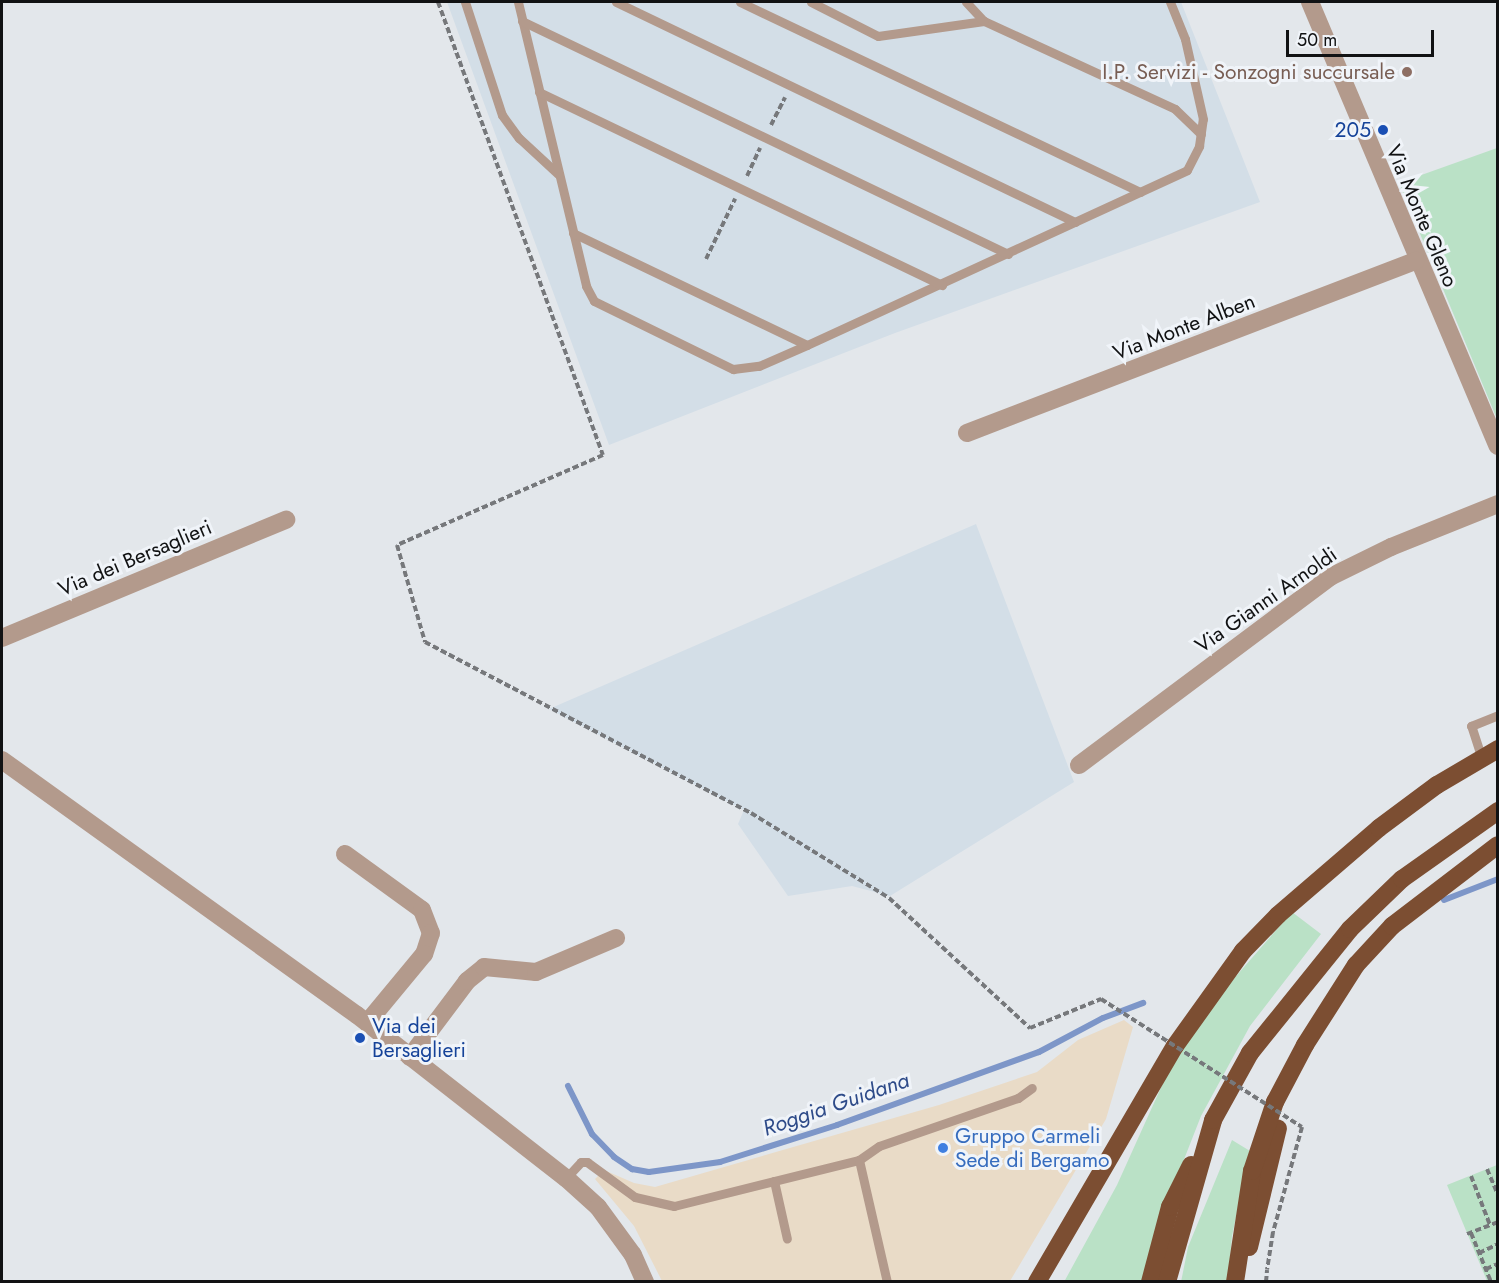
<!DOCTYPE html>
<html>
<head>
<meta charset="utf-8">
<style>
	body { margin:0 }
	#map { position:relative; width:1499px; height:1283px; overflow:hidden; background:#e3e7eb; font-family:Jost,sans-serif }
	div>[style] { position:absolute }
	.commercial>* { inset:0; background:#e9dbc7 }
	.built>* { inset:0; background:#d3dee7 }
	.green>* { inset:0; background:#bae1c6 }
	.stream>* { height:6px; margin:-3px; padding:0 3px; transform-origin:3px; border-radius:3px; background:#7d96c8 }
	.path>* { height:4px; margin-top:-2px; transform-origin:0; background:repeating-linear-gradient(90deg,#76787b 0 6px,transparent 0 9px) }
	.service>* { height:9px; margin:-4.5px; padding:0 4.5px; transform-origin:4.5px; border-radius:4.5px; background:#b39a8c }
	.minor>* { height:18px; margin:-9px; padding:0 9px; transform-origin:9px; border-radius:9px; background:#b39a8c }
	.tertiary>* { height:18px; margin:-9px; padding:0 9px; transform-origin:9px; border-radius:9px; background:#b39a8c }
	.trunk>* { height:18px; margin:-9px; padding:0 9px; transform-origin:9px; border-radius:9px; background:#7c4e32 }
	.path-bridge>* { height:4px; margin-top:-2px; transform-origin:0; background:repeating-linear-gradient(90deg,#76787b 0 6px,transparent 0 9px) }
	.dots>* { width:16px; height:16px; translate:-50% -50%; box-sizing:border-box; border:3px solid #f0f4f9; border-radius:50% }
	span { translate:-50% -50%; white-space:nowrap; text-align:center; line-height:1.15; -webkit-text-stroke:6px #f0f4f9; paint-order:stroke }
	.education-label { font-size:21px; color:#785e54 }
	.right { translate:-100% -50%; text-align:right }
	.transit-label { font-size:21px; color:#164399 }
	.left { translate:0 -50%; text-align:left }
	.street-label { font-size:21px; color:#111213 }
	.shop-label { font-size:21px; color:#366cbe }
	.water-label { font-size:22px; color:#2e4b89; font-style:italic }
	.frame { position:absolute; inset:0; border:3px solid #111213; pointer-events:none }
	.scale { position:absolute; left:1286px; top:30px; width:148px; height:27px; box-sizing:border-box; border:3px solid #111213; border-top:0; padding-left:8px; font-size:18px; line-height:21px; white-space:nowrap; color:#111213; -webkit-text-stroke:4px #f0f4f9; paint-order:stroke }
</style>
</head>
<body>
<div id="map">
	<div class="commercial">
		<i style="clip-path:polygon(1124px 1020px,1133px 1027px,1106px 1119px,1010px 1281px,662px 1281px,634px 1226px,595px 1179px,604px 1170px,634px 1183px,655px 1187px,939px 1105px,1037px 1072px,1078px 1040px)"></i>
	</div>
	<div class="built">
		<i style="clip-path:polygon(447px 2px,1181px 2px,1260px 202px,895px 333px,609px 445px)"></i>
		<i style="clip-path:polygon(976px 524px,1074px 782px,890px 896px,852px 886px,788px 896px,738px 824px,744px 810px,549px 709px)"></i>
	</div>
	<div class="green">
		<i style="clip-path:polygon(1497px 148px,1498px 148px,1497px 419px,1399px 183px)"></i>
		<i style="clip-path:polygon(1292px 912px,1321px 934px,1250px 1026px,1201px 1116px,1165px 1208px,1144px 1281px,1064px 1282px,1117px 1185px,1168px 1072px,1210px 1006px)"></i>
		<i style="clip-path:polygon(1232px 1140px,1250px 1151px,1232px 1236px,1228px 1281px,1181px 1282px,1188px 1247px)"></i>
		<i style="clip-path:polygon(1497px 1165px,1497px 1281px,1487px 1281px,1447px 1185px)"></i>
	</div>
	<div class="stream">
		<i style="left:1444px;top:900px;width:58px;rotate:-21.3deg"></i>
		<i style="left:568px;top:1086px;width:54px;rotate:63.4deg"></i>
		<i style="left:592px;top:1134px;width:32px;rotate:46deg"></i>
		<i style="left:614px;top:1157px;width:22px;rotate:34deg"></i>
		<i style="left:632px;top:1169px;width:17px;rotate:10deg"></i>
		<i style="left:649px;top:1172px;width:72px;rotate:-8deg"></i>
		<i style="left:720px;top:1162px;width:123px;rotate:-17.5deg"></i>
		<i style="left:837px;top:1125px;width:215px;rotate:-19.9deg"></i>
		<i style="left:1039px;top:1052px;width:72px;rotate:-28deg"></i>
		<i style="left:1103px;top:1018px;width:43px;rotate:-20.6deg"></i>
	</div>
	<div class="path">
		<i style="left:438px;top:2px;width:482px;rotate:70deg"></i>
		<i style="left:603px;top:455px;width:225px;rotate:156.4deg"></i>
		<i style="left:397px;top:545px;width:101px;rotate:73.9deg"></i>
		<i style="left:425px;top:642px;width:368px;rotate:27.7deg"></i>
		<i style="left:751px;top:813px;width:162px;rotate:31.6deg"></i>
		<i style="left:889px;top:898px;width:192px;rotate:42.7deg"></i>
		<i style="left:771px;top:125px;width:31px;rotate:-63deg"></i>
		<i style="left:747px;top:176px;width:31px;rotate:-65deg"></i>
		<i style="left:706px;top:259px;width:67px;rotate:-64.2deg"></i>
		<i style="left:1487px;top:1169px;width:28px;rotate:67deg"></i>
		<i style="left:1471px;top:1176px;width:53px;rotate:68.8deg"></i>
		<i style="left:1471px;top:1233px;width:53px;rotate:67.8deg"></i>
		<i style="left:1467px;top:1234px;width:33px;rotate:-21deg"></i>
		<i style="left:1479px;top:1253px;width:21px;rotate:-25deg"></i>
		<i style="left:1486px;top:1269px;width:13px;rotate:-23deg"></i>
		<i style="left:1266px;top:1282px;width:12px;rotate:-85deg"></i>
	</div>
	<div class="service">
		<i style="left:465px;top:2px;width:119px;rotate:71.9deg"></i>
		<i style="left:502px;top:115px;width:29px;rotate:54deg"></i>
		<i style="left:519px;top:138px;width:53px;rotate:42.7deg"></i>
		<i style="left:518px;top:2px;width:292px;rotate:76.5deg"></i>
		<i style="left:586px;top:286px;width:17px;rotate:62deg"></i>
		<i style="left:594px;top:301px;width:155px;rotate:26.1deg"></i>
		<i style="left:733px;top:369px;width:26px;rotate:-7deg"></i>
		<i style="left:759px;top:366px;width:52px;rotate:-23.6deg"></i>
		<i style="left:807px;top:345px;width:418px;rotate:-24.7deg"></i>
		<i style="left:1187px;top:170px;width:27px;rotate:-63deg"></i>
		<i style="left:1199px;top:146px;width:27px;rotate:-82deg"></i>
		<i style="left:1203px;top:119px;width:82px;rotate:-102.7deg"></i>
		<i style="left:1185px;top:39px;width:40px;rotate:-112deg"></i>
		<i style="left:616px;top:2px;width:509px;rotate:25.61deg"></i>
		<i style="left:740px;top:2px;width:443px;rotate:25.4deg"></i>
		<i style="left:811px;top:2px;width:75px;rotate:26.9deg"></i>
		<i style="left:878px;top:36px;width:107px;rotate:-8.1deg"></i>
		<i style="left:984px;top:21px;width:210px;rotate:24.7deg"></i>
		<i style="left:1175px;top:109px;width:36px;rotate:44deg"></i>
		<i style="left:966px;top:2px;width:26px;rotate:47deg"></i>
		<i style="left:522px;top:21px;width:539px;rotate:25.61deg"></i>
		<i style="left:539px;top:92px;width:447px;rotate:25.6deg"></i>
		<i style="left:573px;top:233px;width:259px;rotate:25.6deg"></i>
		<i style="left:1482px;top:759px;width:35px;rotate:-108deg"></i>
		<i style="left:1471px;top:726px;width:29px;rotate:-22deg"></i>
		<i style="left:859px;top:1160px;width:24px;rotate:-35deg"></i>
		<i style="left:879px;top:1146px;width:147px;rotate:-19.1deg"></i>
		<i style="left:1018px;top:1098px;width:17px;rotate:-36deg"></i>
		<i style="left:566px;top:1178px;width:22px;rotate:-47deg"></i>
		<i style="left:581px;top:1162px;width:6px"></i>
		<i style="left:587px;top:1162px;width:59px;rotate:36.1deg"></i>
		<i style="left:635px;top:1197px;width:40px;rotate:13deg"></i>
		<i style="left:674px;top:1206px;width:191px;rotate:-14deg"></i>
		<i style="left:859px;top:1160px;width:125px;rotate:77.1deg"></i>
		<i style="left:774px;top:1181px;width:59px;rotate:77.4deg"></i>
	</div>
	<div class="minor">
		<i style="left:1310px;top:2px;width:482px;rotate:67.1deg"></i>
		<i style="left:967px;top:433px;width:481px;rotate:-21deg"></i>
		<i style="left:2px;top:638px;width:308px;rotate:-22.6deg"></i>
		<i style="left:1079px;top:765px;width:314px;rotate:-36.8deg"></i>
		<i style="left:1330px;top:577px;width:68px;rotate:-26.2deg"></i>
		<i style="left:1391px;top:547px;width:115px;rotate:-21.9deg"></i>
		<i style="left:345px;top:854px;width:95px;rotate:36deg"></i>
		<i style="left:422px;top:910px;width:25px;rotate:69deg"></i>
		<i style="left:431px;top:933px;width:22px;rotate:108deg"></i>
		<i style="left:424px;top:954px;width:89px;rotate:129.6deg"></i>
		<i style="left:410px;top:1057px;width:95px;rotate:-53.1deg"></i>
		<i style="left:467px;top:981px;width:22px;rotate:-39deg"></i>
		<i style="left:484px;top:967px;width:52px;rotate:5.5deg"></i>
		<i style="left:536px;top:972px;width:87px;rotate:-23deg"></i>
	</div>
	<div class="tertiary">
		<i style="left:2px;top:760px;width:437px;rotate:35.7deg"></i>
		<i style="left:357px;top:1015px;width:265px;rotate:38deg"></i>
		<i style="left:566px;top:1178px;width:43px;rotate:42.2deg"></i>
		<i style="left:598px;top:1207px;width:59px;rotate:53.9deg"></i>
		<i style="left:633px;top:1255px;width:30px;rotate:66deg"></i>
	</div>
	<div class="trunk">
		<i style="left:1249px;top:1247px;width:122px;rotate:-76.3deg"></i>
		<i style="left:1037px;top:1282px;width:273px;rotate:-59.7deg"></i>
		<i style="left:1175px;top:1046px;width:117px;rotate:-54.4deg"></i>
		<i style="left:1243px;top:951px;width:50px;rotate:-45.8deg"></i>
		<i style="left:1278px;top:915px;width:133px;rotate:-40.7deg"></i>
		<i style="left:1379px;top:828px;width:72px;rotate:-36.6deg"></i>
		<i style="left:1437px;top:785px;width:71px;rotate:-30.5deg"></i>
		<i style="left:1150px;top:1282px;width:78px;rotate:-75.1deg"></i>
		<i style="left:1170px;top:1207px;width:47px;rotate:-63.4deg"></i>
		<i style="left:1167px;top:1282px;width:168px;rotate:-74.1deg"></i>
		<i style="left:1213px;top:1120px;width:77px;rotate:-61.1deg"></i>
		<i style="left:1250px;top:1053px;width:159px;rotate:-51.1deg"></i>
		<i style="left:1350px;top:929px;width:72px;rotate:-43.9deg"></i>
		<i style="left:1402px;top:879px;width:118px;rotate:-35.3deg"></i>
		<i style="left:1235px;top:1282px;width:112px;rotate:-81.3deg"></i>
		<i style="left:1252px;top:1171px;width:73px;rotate:-71.6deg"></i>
		<i style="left:1275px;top:1102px;width:64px;rotate:-62.2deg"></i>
		<i style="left:1305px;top:1045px;width:95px;rotate:-57.5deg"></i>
		<i style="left:1356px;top:965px;width:53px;rotate:-47.3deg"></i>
		<i style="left:1392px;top:926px;width:133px;rotate:-37.4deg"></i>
	</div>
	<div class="path-bridge">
		<i style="left:1030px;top:1028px;width:77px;rotate:-22.2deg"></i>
		<i style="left:1101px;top:999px;width:238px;rotate:32.5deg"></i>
		<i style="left:1302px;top:1127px;width:109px;rotate:105.4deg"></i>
		<i style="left:1273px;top:1232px;width:38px;rotate:99deg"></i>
	</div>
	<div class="dots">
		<i style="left:1407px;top:72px;background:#8d6e63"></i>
		<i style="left:1383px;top:130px;background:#1a4fb4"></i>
		<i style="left:360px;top:1038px;background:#1a4fb4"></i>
		<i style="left:943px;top:1148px;background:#3f7fe0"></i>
	</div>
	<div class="education-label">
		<span class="right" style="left:1395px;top:72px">I.P. Servizi - Sonzogni succursale</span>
	</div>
	<div class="transit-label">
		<span class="right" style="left:1371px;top:130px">205</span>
		<span class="left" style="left:372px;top:1038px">Via dei<br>Bersaglieri</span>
	</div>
	<div class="street-label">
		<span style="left:1422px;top:216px;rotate:67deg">Via Monte Gleno</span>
		<span style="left:1184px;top:327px;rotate:-21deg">Via Monte Alben</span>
		<span style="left:135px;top:558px;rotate:-23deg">Via dei Bersaglieri</span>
		<span style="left:1266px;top:600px;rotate:-35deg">Via Gianni Arnoldi</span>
	</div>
	<div class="shop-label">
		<span class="left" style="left:955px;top:1148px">Gruppo Carmeli<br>Sede di Bergamo</span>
	</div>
	<div class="water-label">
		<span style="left:836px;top:1104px;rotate:-19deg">Roggia Guidana</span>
	</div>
	<div class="frame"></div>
	<div class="scale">50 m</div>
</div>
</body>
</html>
